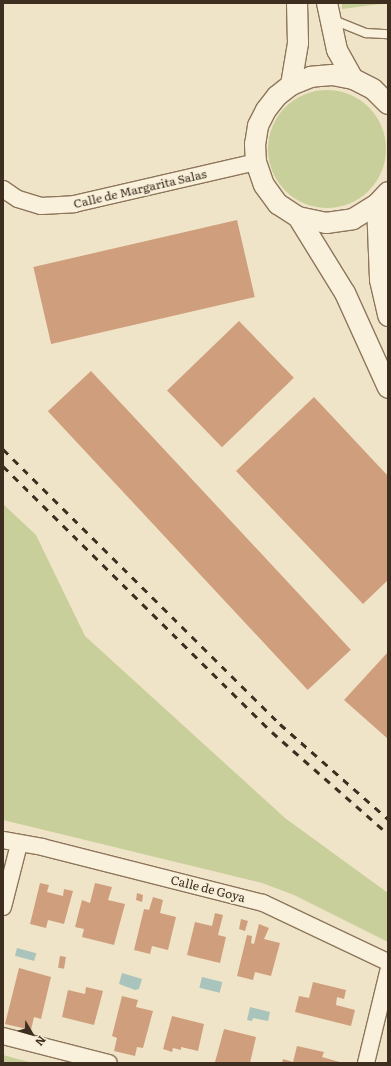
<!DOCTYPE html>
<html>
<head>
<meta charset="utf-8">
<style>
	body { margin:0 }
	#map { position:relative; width:391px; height:1066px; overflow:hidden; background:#f0e4c8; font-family:Literata,serif }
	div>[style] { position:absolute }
	.green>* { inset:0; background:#c9cf9b }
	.round { border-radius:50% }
	.water>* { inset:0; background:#a9c4bc; transform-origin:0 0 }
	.building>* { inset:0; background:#cf9f7d; transform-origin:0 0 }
	.roads { filter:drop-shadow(1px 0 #8d765c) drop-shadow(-1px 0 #8d765c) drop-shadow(0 1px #8d765c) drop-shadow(0 -1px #8d765c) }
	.service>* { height:8px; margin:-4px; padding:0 4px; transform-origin:4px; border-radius:4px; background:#faf1dc }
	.minor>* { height:16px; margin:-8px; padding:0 8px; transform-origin:8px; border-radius:8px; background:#faf1dc }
	.tertiary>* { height:20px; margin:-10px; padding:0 10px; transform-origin:10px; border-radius:10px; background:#faf1dc }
	.rail>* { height:3px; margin-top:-1.5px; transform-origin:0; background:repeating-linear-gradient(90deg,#3d2e20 0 7px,transparent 0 14px) }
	span { translate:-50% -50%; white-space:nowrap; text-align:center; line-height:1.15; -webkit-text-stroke:3.5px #f7eed8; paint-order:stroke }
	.street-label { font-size:12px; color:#3d2e20 }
	.frame { position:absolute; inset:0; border:4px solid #3d2e20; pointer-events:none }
	.north { position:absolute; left:12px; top:1014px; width:40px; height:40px; -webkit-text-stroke:3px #f7eed8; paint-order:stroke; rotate:128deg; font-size:11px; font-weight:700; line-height:16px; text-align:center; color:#3d2e20 }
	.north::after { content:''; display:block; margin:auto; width:14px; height:18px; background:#3d2e20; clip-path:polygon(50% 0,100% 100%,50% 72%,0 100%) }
</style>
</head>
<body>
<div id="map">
	<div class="green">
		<i style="clip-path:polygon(342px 3px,388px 3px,342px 9px)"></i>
		<i class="round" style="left:268px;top:90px;width:118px;height:118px"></i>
		<i style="clip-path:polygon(3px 504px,36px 535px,85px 636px,285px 818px,388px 893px,388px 942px,294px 895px,262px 883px,3px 820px)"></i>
		<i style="clip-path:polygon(3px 1055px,33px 1063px,3px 1063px)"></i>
	</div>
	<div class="water">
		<i style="left:17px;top:948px;width:20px;height:8px;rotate:15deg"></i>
		<i style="clip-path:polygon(122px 973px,142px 979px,139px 989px,135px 990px,119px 984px)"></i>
		<i style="left:202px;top:977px;width:21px;height:11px;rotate:14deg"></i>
		<i style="clip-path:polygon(250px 1007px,270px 1012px,268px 1021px,253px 1018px,252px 1021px,247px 1020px)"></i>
	</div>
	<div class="building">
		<i style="left:237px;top:220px;width:79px;height:209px;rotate:77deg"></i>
		<i style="left:239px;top:321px;width:79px;height:100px;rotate:46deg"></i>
		<i style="left:91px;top:371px;width:381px;height:59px;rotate:47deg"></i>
		<i style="clip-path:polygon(314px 397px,388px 476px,388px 580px,363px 604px,236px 471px)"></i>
		<i style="clip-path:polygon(388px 652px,388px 739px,344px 700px)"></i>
		<i style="clip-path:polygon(40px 883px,49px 885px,47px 892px,63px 896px,64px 889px,73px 891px,64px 924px,48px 920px,46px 928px,30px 924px)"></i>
		<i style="clip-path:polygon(95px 883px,112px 887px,108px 900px,125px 904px,114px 945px,82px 937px,84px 929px,75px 927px,82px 900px,90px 903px)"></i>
		<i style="clip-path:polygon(137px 893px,143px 895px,142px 902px,136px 900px)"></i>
		<i style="clip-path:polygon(153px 897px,163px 900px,160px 913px,176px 917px,168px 950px,152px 946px,150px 954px,134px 950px,144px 909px,149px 910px)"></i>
		<i style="clip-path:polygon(215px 913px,223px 915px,218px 935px,226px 937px,220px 963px,187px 955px,195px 922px,212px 926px)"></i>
		<i style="clip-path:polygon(241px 919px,248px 921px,245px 931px,239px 929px)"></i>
		<i style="clip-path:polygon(259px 924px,269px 928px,264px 939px,280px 943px,271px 976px,255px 972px,253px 980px,237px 976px,247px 935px,252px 936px,251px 943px,254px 944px)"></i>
		<i style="left:60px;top:956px;width:6px;height:12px;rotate:9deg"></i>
		<i style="clip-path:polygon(19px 968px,51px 977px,41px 1019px,34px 1017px,31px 1030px,5px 1024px)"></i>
		<i style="clip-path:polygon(313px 982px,346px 990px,344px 999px,337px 997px,336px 1005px,355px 1010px,351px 1026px,295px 1012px,299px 996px,309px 998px)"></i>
		<i style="clip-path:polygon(86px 987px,103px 991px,94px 1025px,62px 1017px,68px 990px,85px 994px)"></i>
		<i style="clip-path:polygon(122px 996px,138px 1000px,136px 1007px,153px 1011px,143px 1048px,137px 1047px,135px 1056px,114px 1051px,117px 1038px,112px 1036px)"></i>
		<i style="clip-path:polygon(172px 1016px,204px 1024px,198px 1051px,181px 1047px,181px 1050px,173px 1048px,172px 1052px,163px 1049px)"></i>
		<i style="clip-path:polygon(224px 1029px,256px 1037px,250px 1063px,215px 1062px)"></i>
		<i style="clip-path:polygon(297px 1046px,324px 1052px,322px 1057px,343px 1063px,282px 1063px,283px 1059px,293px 1062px)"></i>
	</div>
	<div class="roads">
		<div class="service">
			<i style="left:331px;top:19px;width:38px;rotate:22deg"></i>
			<i style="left:366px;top:33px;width:22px;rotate:3deg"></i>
		</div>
		<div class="minor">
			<i style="left:3px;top:189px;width:18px;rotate:34deg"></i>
			<i style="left:18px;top:199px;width:24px;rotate:17deg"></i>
			<i style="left:41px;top:206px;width:33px;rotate:-3deg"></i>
			<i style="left:74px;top:204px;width:187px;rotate:-13deg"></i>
			<i style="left:3px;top:840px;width:40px;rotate:10deg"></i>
			<i style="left:42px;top:847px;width:228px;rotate:14.2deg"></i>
			<i style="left:263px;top:903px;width:138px;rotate:25.3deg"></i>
			<i style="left:3px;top:907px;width:65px;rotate:-75.7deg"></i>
			<i style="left:3px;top:1036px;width:109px;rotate:14.3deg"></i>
			<i style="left:366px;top:1063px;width:94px;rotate:-76.4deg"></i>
		</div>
		<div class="tertiary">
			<i style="left:327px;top:3px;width:48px;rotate:78deg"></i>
			<i style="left:337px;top:50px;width:33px;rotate:61deg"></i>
			<i style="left:291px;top:85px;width:43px;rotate:-80.5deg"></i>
			<i style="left:298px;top:43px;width:40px;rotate:-91.4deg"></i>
			<i style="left:388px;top:104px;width:21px;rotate:-135deg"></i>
			<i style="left:373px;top:89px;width:22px;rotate:-153deg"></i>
			<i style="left:353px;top:79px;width:21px;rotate:-169deg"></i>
			<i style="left:332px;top:75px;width:21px;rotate:175deg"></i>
			<i style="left:311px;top:77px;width:22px;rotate:158deg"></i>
			<i style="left:291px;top:85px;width:18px;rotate:142deg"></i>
			<i style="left:277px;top:96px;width:18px;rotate:128deg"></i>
			<i style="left:266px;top:110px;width:18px;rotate:117deg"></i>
			<i style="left:258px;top:126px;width:18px;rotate:99deg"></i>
			<i style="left:255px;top:144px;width:18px;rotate:87deg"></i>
			<i style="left:256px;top:162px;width:24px;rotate:71deg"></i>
			<i style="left:264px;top:185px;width:24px;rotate:54deg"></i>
			<i style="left:278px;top:204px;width:24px;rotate:33deg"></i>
			<i style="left:298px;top:217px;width:29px;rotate:12deg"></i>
			<i style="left:326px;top:223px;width:27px;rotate:-8deg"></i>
			<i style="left:353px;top:219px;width:28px;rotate:-32deg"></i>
			<i style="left:377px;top:204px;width:16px;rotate:-47deg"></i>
			<i style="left:377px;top:204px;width:76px;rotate:87.7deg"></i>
			<i style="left:380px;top:280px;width:37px;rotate:77deg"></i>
			<i style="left:298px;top:217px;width:89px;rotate:58.3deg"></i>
			<i style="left:345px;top:293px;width:104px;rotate:65.6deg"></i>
		</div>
	</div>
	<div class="rail">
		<i style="left:3px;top:449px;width:390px;rotate:44.8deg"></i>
		<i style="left:280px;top:724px;width:144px;rotate:41.3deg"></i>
		<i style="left:3px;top:466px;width:378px;rotate:44.7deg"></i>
		<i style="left:272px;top:732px;width:154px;rotate:41.3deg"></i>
	</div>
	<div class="street-label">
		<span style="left:140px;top:189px;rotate:-13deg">Calle de Margarita Salas</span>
		<span style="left:208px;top:889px;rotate:14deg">Calle de Goya</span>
	</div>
	<div class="frame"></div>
	<div class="north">N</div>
</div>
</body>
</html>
